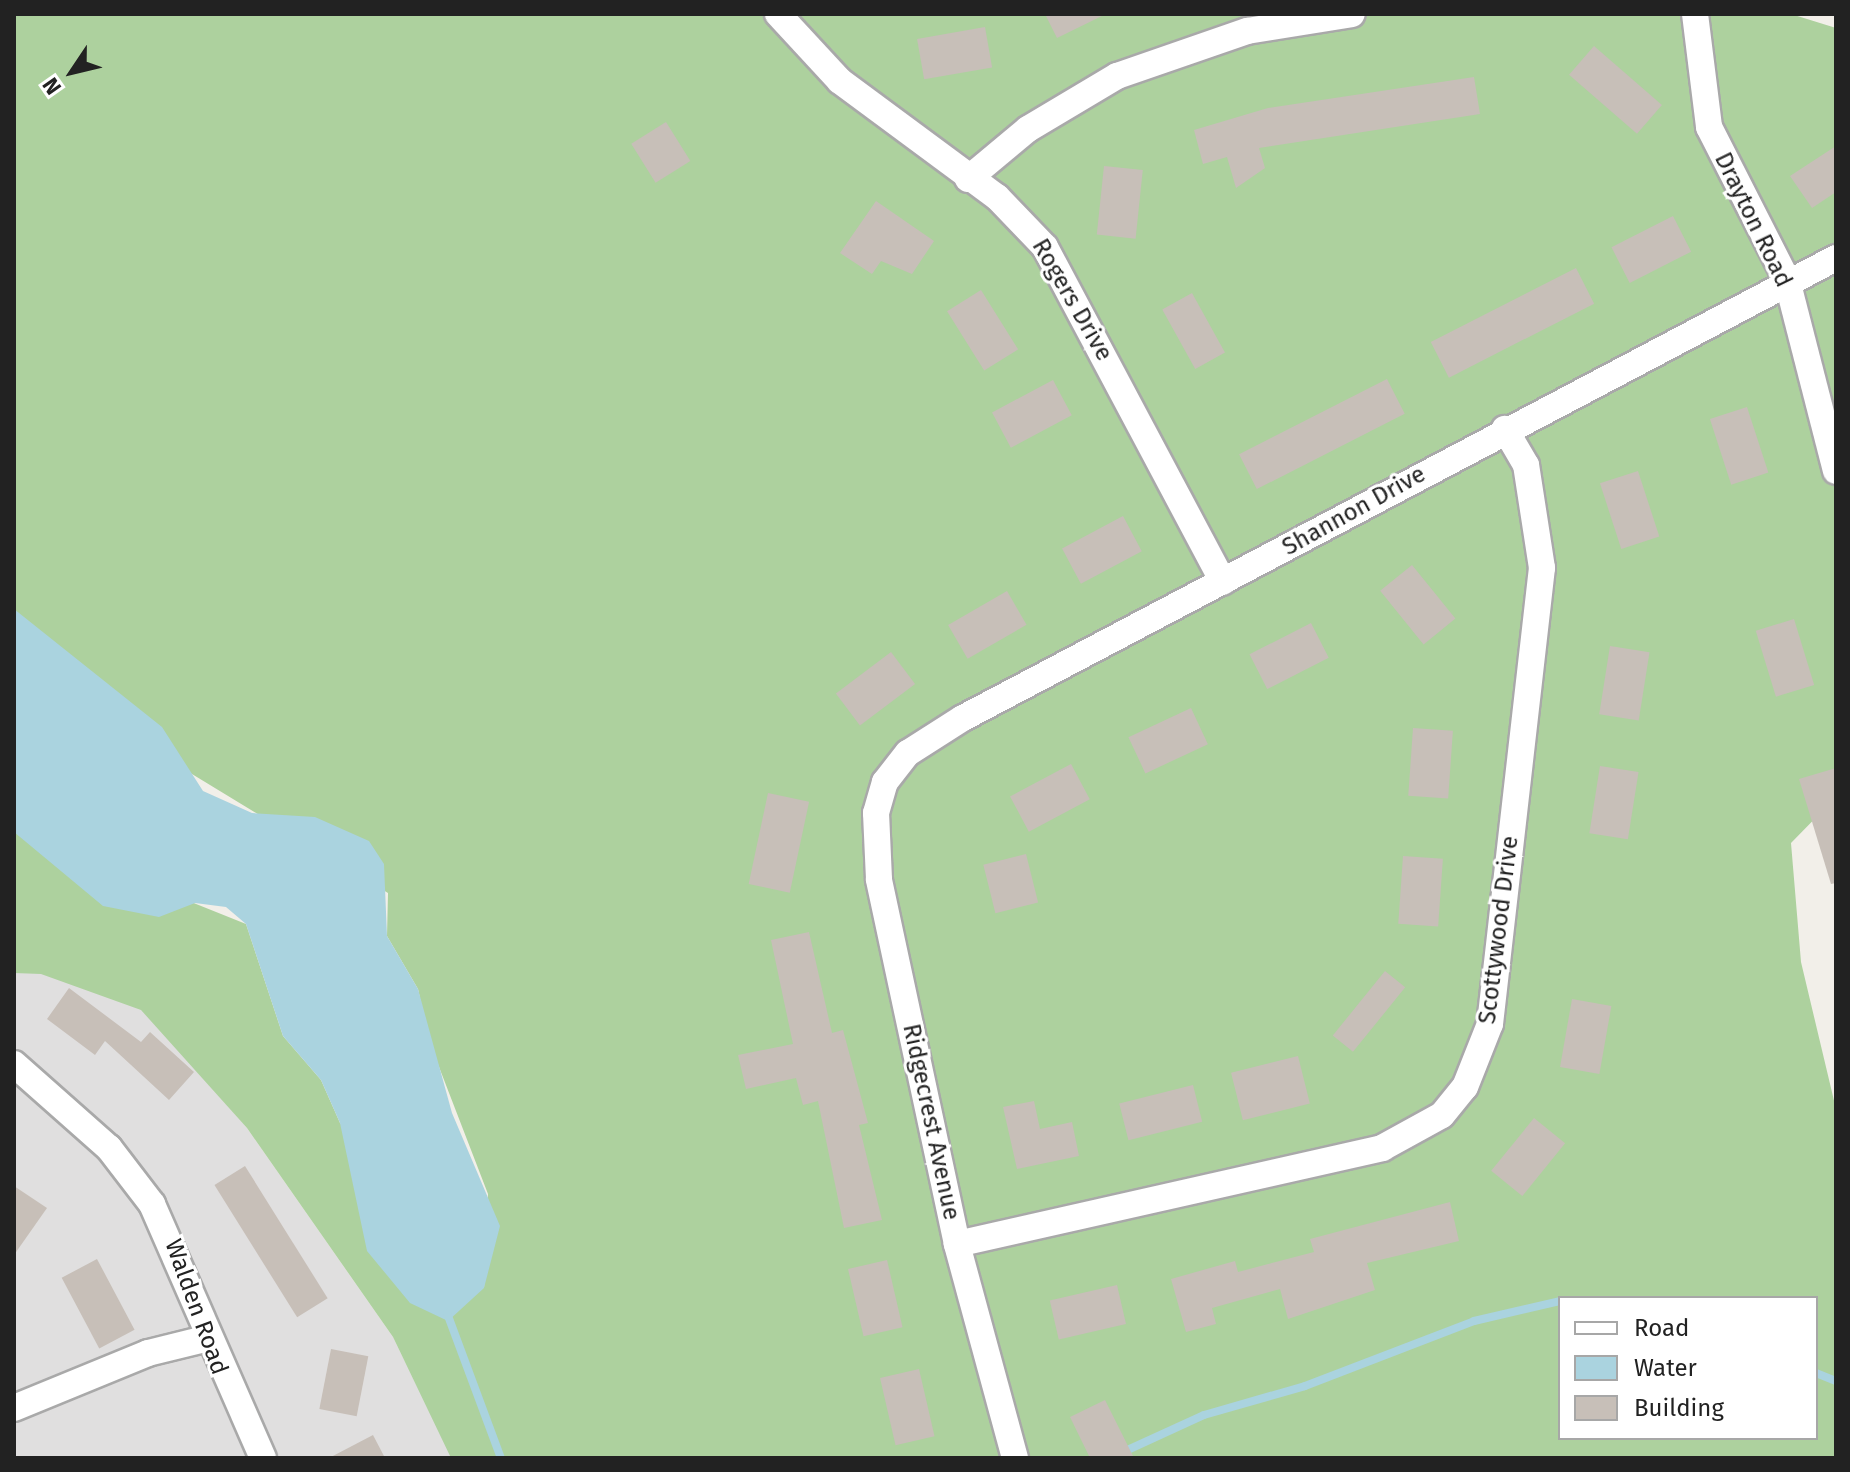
<!DOCTYPE html>
<html>
<head>
<meta charset="utf-8">
<style>
	body { margin:0 }
	#map { position:relative; width:1850px; height:1472px; overflow:hidden; background:#f2efe9; font-family:"Fira Sans",sans-serif }
	div>[style] { position:absolute }
	.residential>* { inset:0; background:#e0dfdf }
	.forest>* { inset:0; background:#add19e }
	.water>* { inset:0; background:#aad3df }
	.stream>* { height:8px; margin:-4px; padding:0 4px; transform-origin:4px; border-radius:4px; background:#aad3df }
	.building>* { inset:0; background:#c7bfb8; transform-origin:0 0 }
	.roads { filter:drop-shadow(2px 0 #a9a9a9) drop-shadow(-2px 0 #a9a9a9) drop-shadow(0 2px #a9a9a9) drop-shadow(0 -2px #a9a9a9) }
	.street>* { height:26px; margin:-13px; padding:0 13px; transform-origin:13px; border-radius:13px; background:#fff }
	span { translate:-50% -50%; white-space:nowrap; text-align:center; line-height:1.15; -webkit-text-stroke:6px #fff; paint-order:stroke }
	.street-label { font-size:24px; color:#222 }
	.frame { position:absolute; inset:0; border:16px solid #222; pointer-events:none }
	.legend { position:absolute; left:1558px; top:1296px; width:260px; height:144px; box-sizing:border-box; background:#fff; border:2px solid #a7a7a7; margin:0; padding:10px 14px; list-style:none; font-size:24px; color:#222 }
	.legend li { display:flex; align-items:center; gap:16px; height:40px }
	.legend b { width:40px; border:2px solid #a7a7a7 }
	.north { position:absolute; left:32px; top:32px; width:80px; height:80px; -webkit-text-stroke:6px #fff; paint-order:stroke; rotate:235deg; font-size:22px; font-weight:700; line-height:32px; text-align:center; color:#222 }
	.north::after { content:''; display:block; margin:auto; width:28px; height:36px; background:#222; clip-path:polygon(50% 0,100% 100%,50% 72%,0 100%) }
</style>
</head>
<body>
<div id="map">
	<div class="residential">
		<i style="clip-path:polygon(14px 862px,247px 1128px,393px 1337px,452px 1458px,14px 1458px)"></i>
	</div>
	<div class="forest">
		<i style="clip-path:polygon(evenodd,14px 14px,1791px 14px,1836px 28px,1836px 797px,1791px 843px,1801px 962px,1836px 1109px,1836px 1458px,451px 1458px,393px 1337px,247px 1128px,141px 1010px,41px 974px,14px 973px,14px 831px,246px 924px,283px 1036px,321px 1080px,340px 1123px,484px 1288px,488px 1194px,429px 1041px,418px 989px,387px 936px,388px 893px,187px 771px,59px 649px,14px 620px,14px 14px,1560px 1298px,1816px 1298px,1816px 1438px,1560px 1438px,1560px 1298px)"></i>
	</div>
	<div class="water">
		<i style="clip-path:polygon(14px 609px,162px 727px,203px 791px,252px 813px,315px 817px,369px 841px,384px 864px,387px 936px,418px 989px,452px 1113px,500px 1226px,484px 1288px,448px 1321px,410px 1303px,367px 1251px,340px 1123px,321px 1080px,283px 1036px,246px 924px,226px 907px,195px 903px,159px 917px,103px 906px,14px 832px)"></i>
	</div>
	<div class="stream">
		<i style="left:447px;top:1313px;width:155px;rotate:69.6deg"></i>
		<i style="left:1816px;top:1373px;width:22px;rotate:22deg"></i>
		<i style="left:1110px;top:1458px;width:103px;rotate:-24.6deg"></i>
		<i style="left:1204px;top:1415px;width:105px;rotate:-16deg"></i>
		<i style="left:1305px;top:1386px;width:181px;rotate:-21deg"></i>
		<i style="left:1474px;top:1321px;width:88px;rotate:-13.1deg"></i>
	</div>
	<div class="building">
		<i style="clip-path:polygon(1045px 14px,1106px 14px,1057px 38px)"></i>
		<i style="left:985px;top:27px;width:41px;height:69px;rotate:80deg"></i>
		<i style="left:1594px;top:46px;width:90px;height:38px;rotate:41deg"></i>
		<i style="clip-path:polygon(1474px 77px,1480px 114px,1259px 148px,1265px 168px,1236px 188px,1227px 157px,1203px 164px,1194px 130px,1268px 108px)"></i>
		<i style="left:666px;top:122px;width:46px;height:41px;rotate:58deg"></i>
		<i style="clip-path:polygon(1836px 146px,1836px 192px,1812px 208px,1790px 176px)"></i>
		<i style="left:1104px;top:166px;width:39px;height:69px;rotate:6deg"></i>
		<i style="clip-path:polygon(876px 201px,934px 241px,912px 274px,881px 261px,872px 274px,840px 253px)"></i>
		<i style="left:1673px;top:216px;width:40px;height:69px;rotate:63deg"></i>
		<i style="left:1576px;top:268px;width:40px;height:163px;rotate:63deg"></i>
		<i style="left:981px;top:290px;width:70px;height:40px;rotate:58deg"></i>
		<i style="left:1192px;top:293px;width:68px;height:34px;rotate:61deg"></i>
		<i style="left:1387px;top:379px;width:39px;height:166px;rotate:63deg"></i>
		<i style="left:1053px;top:380px;width:40px;height:69px;rotate:62deg"></i>
		<i style="left:1747px;top:407px;width:69px;height:39px;rotate:72deg"></i>
		<i style="left:1638px;top:471px;width:69px;height:40px;rotate:72deg"></i>
		<i style="left:1123px;top:516px;width:40px;height:69px;rotate:62deg"></i>
		<i style="left:1412px;top:565px;width:69px;height:41px;rotate:51deg"></i>
		<i style="left:1007px;top:591px;width:39px;height:68px;rotate:60deg"></i>
		<i style="left:1794px;top:619px;width:69px;height:40px;rotate:73deg"></i>
		<i style="left:1311px;top:623px;width:39px;height:69px;rotate:63deg"></i>
		<i style="left:1610px;top:646px;width:40px;height:69px;rotate:9deg"></i>
		<i style="left:891px;top:652px;width:40px;height:69px;rotate:53deg"></i>
		<i style="left:1191px;top:708px;width:40px;height:69px;rotate:65deg"></i>
		<i style="left:1413px;top:728px;width:40px;height:68px;rotate:4deg"></i>
		<i style="left:1071px;top:764px;width:40px;height:69px;rotate:62deg"></i>
		<i style="left:1600px;top:766px;width:39px;height:68px;rotate:9deg"></i>
		<i style="clip-path:polygon(1836px 768px,1836px 883px,1831px 884px,1799px 779px)"></i>
		<i style="left:768px;top:793px;width:42px;height:93px;rotate:12deg"></i>
		<i style="left:1026px;top:854px;width:50px;height:44px;rotate:76deg"></i>
		<i style="left:1403px;top:856px;width:40px;height:68px;rotate:4deg"></i>
		<i style="clip-path:polygon(809px 932px,832px 1033px,843px 1030px,868px 1123px,859px 1125px,882px 1220px,844px 1228px,818px 1101px,803px 1105px,796px 1078px,746px 1089px,738px 1055px,793px 1044px,771px 940px)"></i>
		<i style="left:1385px;top:971px;width:26px;height:83px;rotate:39deg"></i>
		<i style="clip-path:polygon(69px 988px,141px 1042px,150px 1032px,194px 1072px,169px 1100px,105px 1041px,95px 1055px,47px 1019px)"></i>
		<i style="left:1572px;top:999px;width:40px;height:69px;rotate:10deg"></i>
		<i style="left:1298px;top:1056px;width:49px;height:69px;rotate:76deg"></i>
		<i style="left:1193px;top:1085px;width:38px;height:76px;rotate:76deg"></i>
		<i style="clip-path:polygon(1034px 1101px,1040px 1129px,1072px 1122px,1079px 1156px,1017px 1169px,1003px 1107px)"></i>
		<i style="left:1534px;top:1118px;width:40px;height:68px;rotate:39deg"></i>
		<i style="left:245px;top:1166px;width:156px;height:36px;rotate:58deg"></i>
		<i style="clip-path:polygon(14px 1186px,47px 1208px,14px 1255px)"></i>
		<i style="clip-path:polygon(1450px 1202px,1459px 1241px,1367px 1263px,1375px 1290px,1288px 1319px,1280px 1289px,1212px 1308px,1216px 1324px,1186px 1332px,1171px 1279px,1235px 1261px,1238px 1272px,1314px 1252px,1310px 1239px)"></i>
		<i style="left:97px;top:1259px;width:80px;height:40px;rotate:62deg"></i>
		<i style="left:887px;top:1260px;width:69px;height:40px;rotate:77deg"></i>
		<i style="left:1117px;top:1285px;width:40px;height:69px;rotate:77deg"></i>
		<i style="left:331px;top:1349px;width:38px;height:61px;rotate:11deg"></i>
		<i style="left:919px;top:1369px;width:69px;height:40px;rotate:77deg"></i>
		<i style="clip-path:polygon(1105px 1400px,1134px 1458px,1090px 1458px,1070px 1417px)"></i>
		<i style="clip-path:polygon(373px 1435px,385px 1458px,329px 1458px)"></i>
	</div>
	<div class="roads">
		<div class="street">
			<i style="left:778px;top:14px;width:91px;rotate:47.2deg"></i>
			<i style="left:840px;top:81px;width:195px;rotate:36.5deg"></i>
			<i style="left:997px;top:197px;width:69px;rotate:46.2deg"></i>
			<i style="left:1045px;top:247px;width:379px;rotate:62deg"></i>
			<i style="left:1695px;top:14px;width:114px;rotate:82.9deg"></i>
			<i style="left:1709px;top:127px;width:172px;rotate:63deg"></i>
			<i style="left:1787px;top:280px;width:197px;rotate:75.6deg"></i>
			<i style="left:968px;top:179px;width:78px;rotate:-39.8deg"></i>
			<i style="left:1028px;top:129px;width:104px;rotate:-30.8deg"></i>
			<i style="left:1117px;top:76px;width:138px;rotate:-19.1deg"></i>
			<i style="left:1247px;top:31px;width:106px;rotate:-9.2deg"></i>
			<i style="left:14px;top:1064px;width:127px;rotate:41.5deg"></i>
			<i style="left:109px;top:1148px;width:71px;rotate:52.5deg"></i>
			<i style="left:152px;top:1204px;width:277px;rotate:66.4deg"></i>
			<i style="left:957px;top:1244px;width:436px;rotate:-12.7deg"></i>
			<i style="left:1382px;top:1148px;width:68px;rotate:-28.8deg"></i>
			<i style="left:1442px;top:1115px;width:36px;rotate:-51deg"></i>
			<i style="left:1465px;top:1087px;width:68px;rotate:-68.4deg"></i>
			<i style="left:1490px;top:1024px;width:459px;rotate:-83.5deg"></i>
			<i style="left:1542px;top:568px;width:104px;rotate:-98.8deg"></i>
			<i style="left:1526px;top:465px;width:42px;rotate:-120.3deg"></i>
			<i style="left:14px;top:1408px;width:145px;rotate:-22.3deg"></i>
			<i style="left:148px;top:1353px;width:59px;rotate:-13.8deg"></i>
			<i style="left:1015px;top:1458px;width:222px;rotate:-105.2deg"></i>
			<i style="left:957px;top:1244px;width:373px;rotate:-102.1deg"></i>
			<i style="left:879px;top:879px;width:66px;rotate:-92.6deg"></i>
			<i style="left:876px;top:813px;width:32px;rotate:-74deg"></i>
			<i style="left:885px;top:782px;width:37px;rotate:-52deg"></i>
			<i style="left:908px;top:753px;width:65px;rotate:-32.5deg"></i>
			<i style="left:963px;top:718px;width:987px;rotate:-27.79deg"></i>
		</div>
	</div>
	<div class="street-label">
		<span style="left:1753px;top:220px;rotate:64deg">Drayton Road</span>
		<span style="left:1072px;top:300px;rotate:60deg">Rogers Drive</span>
		<span style="left:1354px;top:511px;rotate:-29deg">Shannon Drive</span>
		<span style="left:1499px;top:930px;rotate:-83deg">Scottywood Drive</span>
		<span style="left:931px;top:1122px;rotate:78deg">Ridgecrest Avenue</span>
		<span style="left:196px;top:1307px;rotate:70deg">Walden Road</span>
	</div>
	<div class="frame"></div>
	<ul class="legend">
	<li><b style="height:10px;background:#fff"></b>Road</li>
	<li><b style="height:22px;background:#aad3df"></b>Water</li>
	<li><b style="height:22px;background:#c7bfb8"></b>Building</li>
	</ul>
	<div class="north">N</div>
</div>
</body>
</html>
